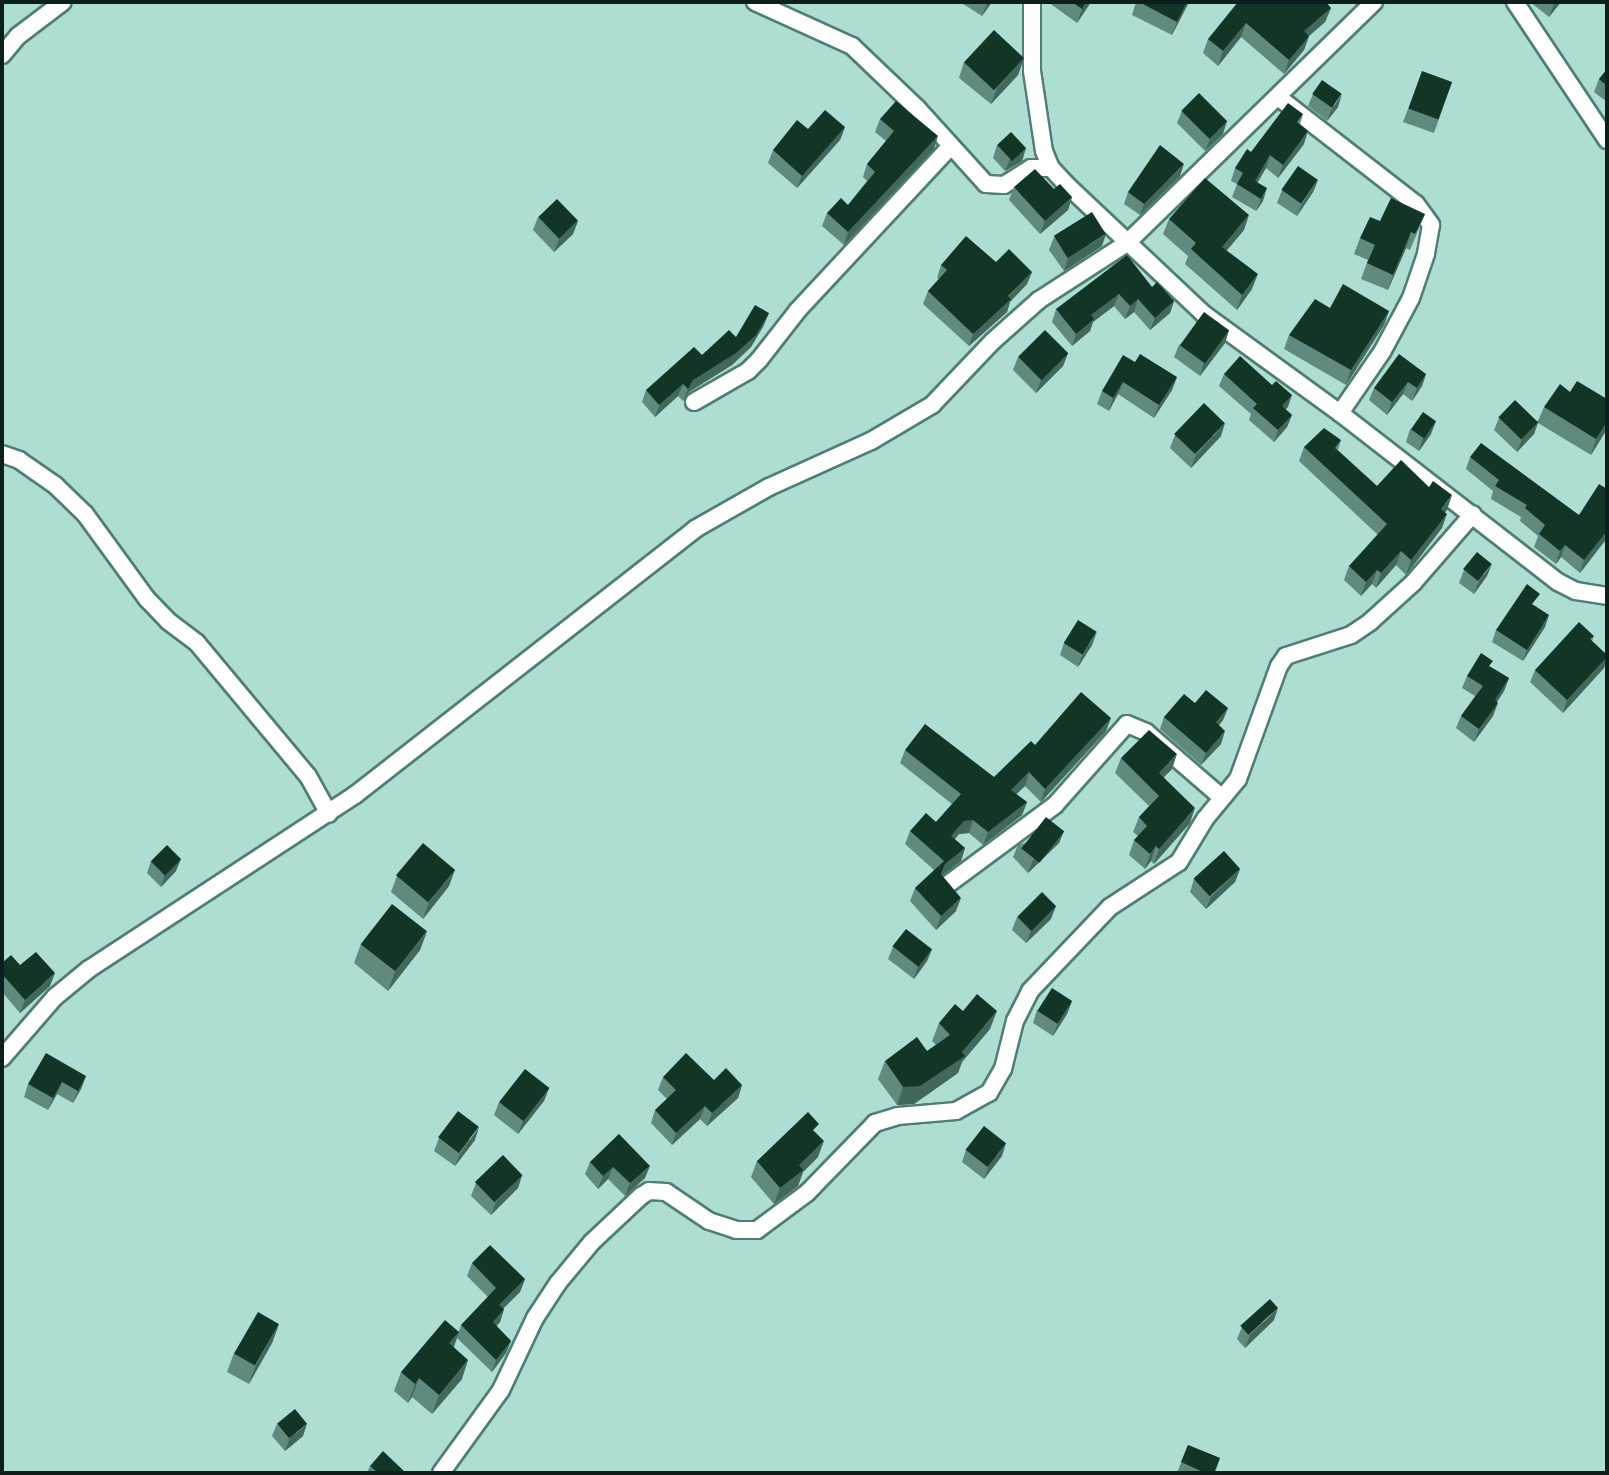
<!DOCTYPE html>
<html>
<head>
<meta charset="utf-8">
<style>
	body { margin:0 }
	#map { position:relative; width:1609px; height:1475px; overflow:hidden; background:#aeddd4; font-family:Manrope,sans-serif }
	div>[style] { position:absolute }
	.roads { filter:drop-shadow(2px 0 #507d75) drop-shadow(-2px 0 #507d75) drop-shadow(0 2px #507d75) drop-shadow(0 -2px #507d75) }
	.minor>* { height:16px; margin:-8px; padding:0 8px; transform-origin:8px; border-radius:8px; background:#fff }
	.wall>* { inset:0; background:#608a7d }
	.shaded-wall>* { inset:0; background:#41685a }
	.building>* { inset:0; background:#123626; transform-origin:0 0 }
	span { translate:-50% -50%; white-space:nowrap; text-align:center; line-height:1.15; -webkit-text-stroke:8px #aeddd4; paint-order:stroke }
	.frame { position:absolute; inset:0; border:4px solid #0c1f1c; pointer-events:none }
</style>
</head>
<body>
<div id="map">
	<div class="roads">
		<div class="minor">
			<i style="left:755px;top:2px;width:107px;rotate:24.4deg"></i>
			<i style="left:852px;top:46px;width:91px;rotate:43.7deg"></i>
			<i style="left:918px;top:109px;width:101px;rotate:47.8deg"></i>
			<i style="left:986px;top:184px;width:18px;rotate:3deg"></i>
			<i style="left:1004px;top:185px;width:32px;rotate:-32deg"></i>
			<i style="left:1031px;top:168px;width:20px"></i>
			<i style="left:1032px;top:2px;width:69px;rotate:90deg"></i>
			<i style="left:1032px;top:71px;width:81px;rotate:81.5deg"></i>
			<i style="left:1044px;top:151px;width:18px;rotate:68deg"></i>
			<i style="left:1051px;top:168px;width:26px;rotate:47deg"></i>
			<i style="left:1069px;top:187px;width:187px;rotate:43.3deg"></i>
			<i style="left:1205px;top:315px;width:167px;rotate:36deg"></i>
			<i style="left:1340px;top:413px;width:276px;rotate:37.8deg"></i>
			<i style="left:1558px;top:582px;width:20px;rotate:27deg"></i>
			<i style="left:1576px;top:591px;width:31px;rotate:9deg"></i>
			<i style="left:1515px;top:2px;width:166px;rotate:56.3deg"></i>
			<i style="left:2px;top:55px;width:25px;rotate:-50deg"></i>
			<i style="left:18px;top:36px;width:56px;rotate:-37.1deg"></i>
			<i style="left:1278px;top:97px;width:175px;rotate:37.8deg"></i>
			<i style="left:1416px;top:204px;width:26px;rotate:54deg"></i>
			<i style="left:1431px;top:225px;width:29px;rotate:100deg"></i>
			<i style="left:1426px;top:254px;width:46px;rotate:108.8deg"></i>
			<i style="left:1411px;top:298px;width:61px;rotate:118.2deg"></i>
			<i style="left:1382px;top:352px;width:74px;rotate:124.5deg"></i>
			<i style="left:694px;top:402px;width:62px;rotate:-29.9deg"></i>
			<i style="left:748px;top:371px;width:16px;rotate:-45deg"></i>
			<i style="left:759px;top:360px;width:63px;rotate:-52deg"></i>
			<i style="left:798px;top:310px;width:223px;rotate:-47deg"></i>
			<i style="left:2px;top:454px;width:18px;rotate:19deg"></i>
			<i style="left:19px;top:460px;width:44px;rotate:34.8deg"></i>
			<i style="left:55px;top:485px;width:42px;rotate:44deg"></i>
			<i style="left:85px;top:514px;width:105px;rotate:53.9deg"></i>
			<i style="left:147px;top:599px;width:30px;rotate:46deg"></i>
			<i style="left:168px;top:621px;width:36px;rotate:37deg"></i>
			<i style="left:197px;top:643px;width:173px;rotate:50.2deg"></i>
			<i style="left:308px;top:776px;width:43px;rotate:61.1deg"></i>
			<i style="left:947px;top:885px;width:134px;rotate:-36.5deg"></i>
			<i style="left:1055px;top:805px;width:108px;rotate:-48.4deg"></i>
			<i style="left:1127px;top:724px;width:21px;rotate:23deg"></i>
			<i style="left:1146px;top:732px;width:99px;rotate:40.9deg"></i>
			<i style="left:2px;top:1058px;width:81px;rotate:-49deg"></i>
			<i style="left:55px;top:997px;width:44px;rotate:-39.5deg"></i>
			<i style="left:89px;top:969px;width:318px;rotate:-33.2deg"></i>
			<i style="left:355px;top:795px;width:432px;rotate:-38deg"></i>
			<i style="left:695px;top:529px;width:85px;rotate:-29.6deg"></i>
			<i style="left:769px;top:487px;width:112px;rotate:-24.3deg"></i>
			<i style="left:871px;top:441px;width:71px;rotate:-30.5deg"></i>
			<i style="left:932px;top:405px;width:88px;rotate:-46.4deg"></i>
			<i style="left:993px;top:341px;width:62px;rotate:-41.7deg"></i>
			<i style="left:1039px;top:300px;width:105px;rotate:-32.9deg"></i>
			<i style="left:1127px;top:243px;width:345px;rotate:-44.3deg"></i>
			<i style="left:441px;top:1473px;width:102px;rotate:-54.1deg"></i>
			<i style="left:501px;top:1390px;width:80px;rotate:-64.7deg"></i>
			<i style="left:535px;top:1318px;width:42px;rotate:-56.7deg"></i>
			<i style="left:558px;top:1283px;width:53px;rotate:-50.3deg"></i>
			<i style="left:592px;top:1242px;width:67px;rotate:-43.2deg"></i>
			<i style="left:641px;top:1196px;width:9px;rotate:-32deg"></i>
			<i style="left:649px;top:1191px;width:17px;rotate:3deg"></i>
			<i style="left:666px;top:1192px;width:52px;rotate:34deg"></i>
			<i style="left:709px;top:1221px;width:28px;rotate:18deg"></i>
			<i style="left:736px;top:1230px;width:21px"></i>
			<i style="left:757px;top:1230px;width:62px;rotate:-36.5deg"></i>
			<i style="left:807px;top:1193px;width:98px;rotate:-45.8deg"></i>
			<i style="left:875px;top:1123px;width:24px;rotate:-17deg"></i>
			<i style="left:898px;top:1116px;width:58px;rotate:-4.9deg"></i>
			<i style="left:956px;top:1111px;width:38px;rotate:-29deg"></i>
			<i style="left:989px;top:1093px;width:28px;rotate:-60deg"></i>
			<i style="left:1003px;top:1069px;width:49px;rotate:-76deg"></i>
			<i style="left:1015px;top:1021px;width:34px;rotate:-63deg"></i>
			<i style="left:1030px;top:991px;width:116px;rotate:-46.4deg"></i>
			<i style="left:1110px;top:907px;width:82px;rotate:-33.1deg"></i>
			<i style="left:1179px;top:862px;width:50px;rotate:-58.8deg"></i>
			<i style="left:1205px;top:819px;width:52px;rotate:-50.5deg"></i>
			<i style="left:1238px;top:779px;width:120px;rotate:-70.1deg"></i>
			<i style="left:1279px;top:666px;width:12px;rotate:-55deg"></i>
			<i style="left:1286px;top:656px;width:68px;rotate:-17.9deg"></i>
			<i style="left:1351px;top:635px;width:23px;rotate:-34deg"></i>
			<i style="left:1370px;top:622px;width:58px;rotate:-42.2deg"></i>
			<i style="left:1413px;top:583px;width:91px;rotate:-49deg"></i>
		</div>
	</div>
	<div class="wall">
		<i style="clip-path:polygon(960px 2px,992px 2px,982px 16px)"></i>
		<i style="clip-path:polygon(1048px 2px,1091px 2px,1077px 23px)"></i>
		<i style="clip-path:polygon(1136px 2px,1189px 2px,1172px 35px,1132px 15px)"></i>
		<i style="clip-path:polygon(1271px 2px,1331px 8px,1325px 22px,1309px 36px,1304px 50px,1284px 74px,1241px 37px,1218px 66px,1203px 53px,1208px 39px)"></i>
		<i style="clip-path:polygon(1530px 2px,1561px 2px,1549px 17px)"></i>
		<i style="clip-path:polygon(1024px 58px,1018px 75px,991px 104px,959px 78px,964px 62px)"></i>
		<i style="clip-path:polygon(1607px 69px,1607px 102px,1594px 92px,1599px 79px)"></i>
		<i style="clip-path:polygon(1452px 82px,1434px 133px,1403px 122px,1408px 109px)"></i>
		<i style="clip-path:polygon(1313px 94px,1338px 107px,1327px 121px,1308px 106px)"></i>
		<i style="clip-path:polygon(1182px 111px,1223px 134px,1205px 151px,1177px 123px)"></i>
		<i style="clip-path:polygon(1303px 114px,1300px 124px,1304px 144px,1278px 178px,1266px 168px,1257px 182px,1263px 201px,1256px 211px,1232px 197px,1237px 184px,1231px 181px,1235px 168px,1251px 152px)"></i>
		<i style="clip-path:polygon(880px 119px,934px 149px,844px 245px,822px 226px,827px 213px,848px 205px,867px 181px,863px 177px,867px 164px,886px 141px,875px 132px)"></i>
		<i style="clip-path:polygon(845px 127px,840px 140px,797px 188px,768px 163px,773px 150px)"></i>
		<i style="clip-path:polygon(997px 145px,1026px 148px,1022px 161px,1005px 171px,993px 158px)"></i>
		<i style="clip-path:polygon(1180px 176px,1140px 215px,1124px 204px,1128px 192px)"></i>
		<i style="clip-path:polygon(1318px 180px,1313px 192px,1297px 216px,1277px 203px,1282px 190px)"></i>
		<i style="clip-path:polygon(1014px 187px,1054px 189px,1072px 197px,1068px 210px,1040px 234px,1009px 200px)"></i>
		<i style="clip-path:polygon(1425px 214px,1410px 250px,1406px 248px,1388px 290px,1361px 279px,1368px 260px,1354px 254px,1360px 238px,1380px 221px)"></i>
		<i style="clip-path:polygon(538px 217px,578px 221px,573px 234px,554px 252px,533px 230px)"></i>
		<i style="clip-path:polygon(1169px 219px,1244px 230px,1226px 251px,1252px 289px,1237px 310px,1185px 264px,1188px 256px,1163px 234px)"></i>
		<i style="clip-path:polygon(1054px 237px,1102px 246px,1064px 271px,1049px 250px)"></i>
		<i style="clip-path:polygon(996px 262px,1032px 272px,1027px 284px,1010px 302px,1007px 312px,969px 346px,923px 304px,928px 291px,939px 279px,937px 278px,941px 265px)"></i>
		<i style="clip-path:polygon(1152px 287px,1174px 301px,1170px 313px,1150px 330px,1134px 312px,1125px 319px,1114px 306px,1093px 322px,1090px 331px,1072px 346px,1052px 322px,1056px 309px)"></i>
		<i style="clip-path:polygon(1330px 308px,1389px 311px,1384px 325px,1346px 385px,1284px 349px,1289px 335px)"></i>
		<i style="clip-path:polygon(764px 325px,751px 347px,732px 365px,689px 392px,683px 401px,678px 396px,655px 417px,642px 402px,646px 390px,702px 355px,736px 337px)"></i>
		<i style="clip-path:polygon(1229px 330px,1225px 343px,1200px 376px,1174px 357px,1179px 345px)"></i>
		<i style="clip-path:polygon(1068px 353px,1063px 366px,1036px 393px,1013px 370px,1018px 357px)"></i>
		<i style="clip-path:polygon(1135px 362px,1177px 377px,1172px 390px,1154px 418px,1118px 394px,1109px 411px,1097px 404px,1102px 391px)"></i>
		<i style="clip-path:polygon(1224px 374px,1272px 385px,1292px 395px,1285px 409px,1292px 415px,1287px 427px,1274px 442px,1249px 420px,1251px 414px,1219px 386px)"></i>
		<i style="clip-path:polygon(1426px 374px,1422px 386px,1412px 401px,1403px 394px,1387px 415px,1369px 400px,1374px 388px)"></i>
		<i style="clip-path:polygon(1544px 407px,1607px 429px,1591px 455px,1538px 423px,1534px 434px,1517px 452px,1494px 430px,1499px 418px,1538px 421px)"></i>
		<i style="clip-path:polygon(1410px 429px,1431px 434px,1419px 451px,1406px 442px)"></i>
		<i style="clip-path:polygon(1175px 435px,1221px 436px,1191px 468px,1170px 448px)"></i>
		<i style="clip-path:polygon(1341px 440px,1338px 450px,1377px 486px,1447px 510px,1445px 512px,1442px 528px,1406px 575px,1396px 565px,1376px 588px,1372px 584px,1361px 596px,1344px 580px,1349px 566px,1378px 535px,1299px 461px,1304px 447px)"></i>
		<i style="clip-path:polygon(1470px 457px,1579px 515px,1607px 489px,1607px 544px,1604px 542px,1580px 573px,1561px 557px,1556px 564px,1534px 547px,1538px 536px,1520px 521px,1521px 517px,1491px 499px,1493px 491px,1466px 469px)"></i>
		<i style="clip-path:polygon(1464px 570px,1487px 576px,1474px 594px,1459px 583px)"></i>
		<i style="clip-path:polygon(1535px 606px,1545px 627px,1523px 661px,1492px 642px,1496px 630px)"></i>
		<i style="clip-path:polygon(1594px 636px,1592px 641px,1607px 655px,1604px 668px,1563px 713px,1530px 682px,1535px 670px)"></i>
		<i style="clip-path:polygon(1064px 643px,1092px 645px,1078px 667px,1060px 655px)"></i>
		<i style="clip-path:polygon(1491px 667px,1509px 678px,1504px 691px,1497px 702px,1493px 716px,1474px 742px,1456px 728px,1461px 716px,1475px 696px,1462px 688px,1467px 676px)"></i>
		<i style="clip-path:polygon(1195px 703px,1228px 708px,1223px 720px,1219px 725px,1221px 744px,1201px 765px,1160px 729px,1164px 717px)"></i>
		<i style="clip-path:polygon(1111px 718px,1106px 731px,1041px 802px,1025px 786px,1016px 794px,1027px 802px,1022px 815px,983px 845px,969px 833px,959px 834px,955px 839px,965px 848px,961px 861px,942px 875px,956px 911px,936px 930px,910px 901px,915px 888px,934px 870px,905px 844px,910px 831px,936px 822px,952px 804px,900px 763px,905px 750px,994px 777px,1035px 745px)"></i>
		<i style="clip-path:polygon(1121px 758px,1172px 769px,1164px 777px,1190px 823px,1154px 864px,1151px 861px,1145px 869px,1129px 855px,1134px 840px,1138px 836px,1133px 832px,1139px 817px,1149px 806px,1115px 773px)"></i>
		<i style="clip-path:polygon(1064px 831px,1059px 843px,1028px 873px,1013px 857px,1018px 845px)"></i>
		<i style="clip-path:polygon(151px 861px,176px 871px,161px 887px,147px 873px)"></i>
		<i style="clip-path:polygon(1240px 869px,1235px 882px,1206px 909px,1190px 892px,1194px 879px)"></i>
		<i style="clip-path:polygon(397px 876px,449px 886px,423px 919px,391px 892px)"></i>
		<i style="clip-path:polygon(1017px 917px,1051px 919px,1026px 943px,1012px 930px)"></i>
		<i style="clip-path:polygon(427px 931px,420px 950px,388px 991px,354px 963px,361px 944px)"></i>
		<i style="clip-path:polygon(893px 947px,932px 949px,927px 961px,914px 979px,888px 959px)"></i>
		<i style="clip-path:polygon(2px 963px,50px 986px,20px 1013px,2px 992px)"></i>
		<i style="clip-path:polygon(1072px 1001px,1067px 1014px,1053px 1036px,1033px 1023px,1037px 1010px)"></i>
		<i style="clip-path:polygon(963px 1011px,990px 1029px,962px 1062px,958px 1073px,914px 1104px,897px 1105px,878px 1079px,885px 1061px,927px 1051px,936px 1045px,932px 1041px,939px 1023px)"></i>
		<i style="clip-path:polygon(86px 1076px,81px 1089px,73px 1103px,57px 1094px,48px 1110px,24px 1097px,28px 1084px)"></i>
		<i style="clip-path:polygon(663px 1077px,714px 1080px,742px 1085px,738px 1098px,707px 1126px,700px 1119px,672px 1145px,651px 1123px,655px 1110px,667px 1099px,658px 1090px)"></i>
		<i style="clip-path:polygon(549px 1088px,544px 1101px,518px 1134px,494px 1115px,499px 1102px)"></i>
		<i style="clip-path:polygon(816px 1133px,818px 1157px,803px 1172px,798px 1186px,774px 1204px,751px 1177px,757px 1161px)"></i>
		<i style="clip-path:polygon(619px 1134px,645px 1178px,625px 1196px,608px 1179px,598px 1189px,585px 1174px,590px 1162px)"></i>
		<i style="clip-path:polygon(439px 1138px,475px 1140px,455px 1166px,434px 1151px)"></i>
		<i style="clip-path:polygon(966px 1150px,1002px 1156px,984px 1179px,962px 1162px)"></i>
		<i style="clip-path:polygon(522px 1175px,518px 1188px,491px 1215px,471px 1196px,476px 1183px)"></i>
		<i style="clip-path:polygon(472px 1263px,525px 1279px,520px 1292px,503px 1309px,504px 1309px,500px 1322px,496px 1326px,511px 1341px,506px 1353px,492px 1372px,457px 1338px,454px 1347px,462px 1379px,432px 1414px,412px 1397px,408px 1403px,394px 1391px,401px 1372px,459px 1331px,461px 1325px,488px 1297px,467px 1276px)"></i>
		<i style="clip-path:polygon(1274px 1320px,1245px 1348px,1237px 1339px,1242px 1327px)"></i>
		<i style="clip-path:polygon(279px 1324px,272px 1343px,249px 1384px,227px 1372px,234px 1353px)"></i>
		<i style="clip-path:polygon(277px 1424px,303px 1436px,285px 1451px,272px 1436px)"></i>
		<i style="clip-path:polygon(1188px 1445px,1220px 1458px,1215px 1473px,1177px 1473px)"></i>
		<i style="clip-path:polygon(370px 1466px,406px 1473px,367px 1473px)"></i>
	</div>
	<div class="shaded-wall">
		<i style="clip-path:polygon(988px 2px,992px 2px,982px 16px)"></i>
		<i style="clip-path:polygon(1086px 2px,1091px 2px,1077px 23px,1082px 9px)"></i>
		<i style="clip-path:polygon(1187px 2px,1189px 2px,1172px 35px,1177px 22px)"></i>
		<i style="clip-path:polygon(1556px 2px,1561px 2px,1549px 17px,1554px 4px)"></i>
		<i style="clip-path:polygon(1331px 8px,1325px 22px,1309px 36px,1304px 50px,1284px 74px,1289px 60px,1304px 31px)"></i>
		<i style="clip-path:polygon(1246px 23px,1241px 37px,1218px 66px,1223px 51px)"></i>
		<i style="clip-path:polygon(1024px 58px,1018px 75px,991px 104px,997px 88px)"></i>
		<i style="clip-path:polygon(1342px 94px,1338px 107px,1327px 121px,1332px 109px)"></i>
		<i style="clip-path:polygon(1227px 121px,1223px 134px,1205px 151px,1210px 139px)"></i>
		<i style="clip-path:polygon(845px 127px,840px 140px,797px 188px,802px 176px)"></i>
		<i style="clip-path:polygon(1308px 131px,1304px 144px,1278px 178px,1283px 165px)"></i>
		<i style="clip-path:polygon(938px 136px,934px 149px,844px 245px,848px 232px)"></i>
		<i style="clip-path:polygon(1026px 148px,1022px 161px,1005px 171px,1010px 159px)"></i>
		<i style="clip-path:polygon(1270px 155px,1266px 168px,1251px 194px,1255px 181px)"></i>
		<i style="clip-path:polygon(1184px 164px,1180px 176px,1140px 215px,1144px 204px)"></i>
		<i style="clip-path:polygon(1318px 180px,1313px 192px,1297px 216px,1302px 204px)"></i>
		<i style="clip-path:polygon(1267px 188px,1263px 201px,1256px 211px,1261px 199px)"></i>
		<i style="clip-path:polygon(1072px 197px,1068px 210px,1040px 234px,1045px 221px)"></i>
		<i style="clip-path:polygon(1249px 215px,1244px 230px,1217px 262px,1222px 247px)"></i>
		<i style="clip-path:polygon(578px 221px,573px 234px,554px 252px,559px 239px)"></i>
		<i style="clip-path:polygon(1411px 232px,1406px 248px,1388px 290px,1393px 275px)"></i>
		<i style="clip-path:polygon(1106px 234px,1102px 246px,1064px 271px,1068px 258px)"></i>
		<i style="clip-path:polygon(1032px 272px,1027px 284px,1010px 302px,1007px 312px,969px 346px,973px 334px)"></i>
		<i style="clip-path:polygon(1258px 274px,1252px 289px,1237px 310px,1242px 295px)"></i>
		<i style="clip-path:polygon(1119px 294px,1114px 306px,1093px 322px,1090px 331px,1072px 346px,1076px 334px,1091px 315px)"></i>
		<i style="clip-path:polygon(1138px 299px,1134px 312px,1125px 319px,1130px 306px)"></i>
		<i style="clip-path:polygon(1174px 301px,1170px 313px,1150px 330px,1155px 318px)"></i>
		<i style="clip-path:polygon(1389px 311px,1384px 325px,1346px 385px,1351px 370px)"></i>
		<i style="clip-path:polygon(769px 313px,764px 325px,751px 347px,732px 365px,689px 392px,683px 401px,688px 389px,693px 380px)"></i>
		<i style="clip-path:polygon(1229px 330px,1225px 343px,1200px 376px,1204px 363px)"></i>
		<i style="clip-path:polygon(1068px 353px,1063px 366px,1036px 393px,1041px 380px)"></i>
		<i style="clip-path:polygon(1426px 374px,1422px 386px,1412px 401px,1417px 388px)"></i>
		<i style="clip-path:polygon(1177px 377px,1172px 390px,1154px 418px,1159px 405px)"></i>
		<i style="clip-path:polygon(1123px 382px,1118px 394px,1109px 411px,1113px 398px)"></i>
		<i style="clip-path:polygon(1408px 382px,1403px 394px,1387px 415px,1392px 402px)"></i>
		<i style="clip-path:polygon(683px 384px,678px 396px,655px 417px,659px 405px)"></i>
		<i style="clip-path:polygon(1292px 395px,1288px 407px,1278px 418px,1282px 406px)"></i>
		<i style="clip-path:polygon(1292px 415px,1287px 427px,1274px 442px,1278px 430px)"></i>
		<i style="clip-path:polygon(1436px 421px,1431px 434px,1419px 451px,1423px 438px)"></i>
		<i style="clip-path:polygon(1538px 422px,1534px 434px,1517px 452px,1522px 439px)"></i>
		<i style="clip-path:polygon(1607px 422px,1607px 429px,1591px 455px,1596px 439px)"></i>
		<i style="clip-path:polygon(1225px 423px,1221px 436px,1191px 468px,1196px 455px)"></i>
		<i style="clip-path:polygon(1452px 495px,1447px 510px,1436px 524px,1441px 509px)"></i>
		<i style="clip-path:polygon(1447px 514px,1442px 528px,1406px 575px,1411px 560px)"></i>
		<i style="clip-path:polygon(1607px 531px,1604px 542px,1580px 573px,1584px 560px)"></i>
		<i style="clip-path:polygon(1565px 545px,1561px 557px,1556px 564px,1560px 551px)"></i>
		<i style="clip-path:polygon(1401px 551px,1396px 565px,1376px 588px,1381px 573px)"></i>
		<i style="clip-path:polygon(1492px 564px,1487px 576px,1474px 594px,1479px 581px)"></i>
		<i style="clip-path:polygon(1377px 570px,1372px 584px,1361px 596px,1366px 582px)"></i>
		<i style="clip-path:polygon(1549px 615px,1545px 627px,1523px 661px,1527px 650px)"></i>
		<i style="clip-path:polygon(1097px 632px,1092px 645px,1078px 667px,1083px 654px)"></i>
		<i style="clip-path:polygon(1607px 657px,1604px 668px,1563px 713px,1567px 700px)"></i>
		<i style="clip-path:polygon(1509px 678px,1504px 691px,1490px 713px,1495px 700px)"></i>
		<i style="clip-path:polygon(1498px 703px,1493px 716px,1474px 742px,1479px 729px)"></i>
		<i style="clip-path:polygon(1228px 708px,1223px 720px,1211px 735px,1216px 722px)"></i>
		<i style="clip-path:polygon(1111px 718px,1106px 731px,1041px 802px,1045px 789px)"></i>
		<i style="clip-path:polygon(1225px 731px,1221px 744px,1201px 765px,1206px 753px)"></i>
		<i style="clip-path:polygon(1177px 754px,1172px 769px,1154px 787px,1159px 773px)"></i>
		<i style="clip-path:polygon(1029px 772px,1025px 786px,1007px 803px,1011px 790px)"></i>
		<i style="clip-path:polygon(1027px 802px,1022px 815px,983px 845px,988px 832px)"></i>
		<i style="clip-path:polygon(1195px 808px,1190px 823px,1154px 864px,1159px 849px)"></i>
		<i style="clip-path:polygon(973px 820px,969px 833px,959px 834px,946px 849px,951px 836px,964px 821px)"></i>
		<i style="clip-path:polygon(1064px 831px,1059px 843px,1028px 873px,1033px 860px)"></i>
		<i style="clip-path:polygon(1156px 846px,1151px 861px,1145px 869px,1150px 854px)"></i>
		<i style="clip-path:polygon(965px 848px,961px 861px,940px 877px,945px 864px)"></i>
		<i style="clip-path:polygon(181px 859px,176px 871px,161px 887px,165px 874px)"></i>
		<i style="clip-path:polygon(1240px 869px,1235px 882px,1206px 909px,1211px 897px)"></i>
		<i style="clip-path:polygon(455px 870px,449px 886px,423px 919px,429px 902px)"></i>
		<i style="clip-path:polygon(961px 898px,956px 911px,936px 930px,941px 916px)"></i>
		<i style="clip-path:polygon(1056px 906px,1051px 919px,1026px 943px,1031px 931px)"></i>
		<i style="clip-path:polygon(427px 931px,420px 950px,388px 991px,395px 972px)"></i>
		<i style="clip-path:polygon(932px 949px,927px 961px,914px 979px,918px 966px)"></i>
		<i style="clip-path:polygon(55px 973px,50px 986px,20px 1013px,25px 1000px)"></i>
		<i style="clip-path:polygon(1072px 1001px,1067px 1014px,1053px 1036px,1058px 1023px)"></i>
		<i style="clip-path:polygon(997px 1011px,990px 1029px,962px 1062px,958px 1073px,914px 1104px,897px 1105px,903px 1087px,962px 1052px)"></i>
		<i style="clip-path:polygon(86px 1076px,81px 1089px,73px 1103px,78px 1091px)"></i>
		<i style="clip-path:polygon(62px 1082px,57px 1094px,48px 1110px,53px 1098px)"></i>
		<i style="clip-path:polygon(742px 1085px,738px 1098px,707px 1126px,712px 1113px)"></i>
		<i style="clip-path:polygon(549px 1088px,544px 1101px,518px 1134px,523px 1122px)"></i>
		<i style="clip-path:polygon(705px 1106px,700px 1119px,672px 1145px,676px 1133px)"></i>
		<i style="clip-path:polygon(479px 1127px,475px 1140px,455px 1166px,460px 1154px)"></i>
		<i style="clip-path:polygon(824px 1141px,818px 1157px,803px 1172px,798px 1186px,774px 1204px,780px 1188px,799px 1165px)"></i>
		<i style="clip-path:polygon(1006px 1143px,1002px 1156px,984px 1179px,989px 1166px)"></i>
		<i style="clip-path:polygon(650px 1166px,645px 1178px,625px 1196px,630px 1183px)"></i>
		<i style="clip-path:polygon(613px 1167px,608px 1179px,598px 1189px,603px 1176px)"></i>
		<i style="clip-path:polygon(522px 1175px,518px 1188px,491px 1215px,496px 1202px)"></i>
		<i style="clip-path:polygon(525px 1279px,520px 1292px,494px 1317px,499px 1305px)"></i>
		<i style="clip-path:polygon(1278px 1308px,1274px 1320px,1245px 1348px,1250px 1335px)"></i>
		<i style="clip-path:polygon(504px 1309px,500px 1322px,488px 1335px,493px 1322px)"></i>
		<i style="clip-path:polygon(279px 1324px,272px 1343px,249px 1384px,256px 1365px)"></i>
		<i style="clip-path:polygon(459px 1332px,452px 1351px,449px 1343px)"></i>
		<i style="clip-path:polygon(511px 1341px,506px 1353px,492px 1372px,496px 1360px)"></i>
		<i style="clip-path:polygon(468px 1360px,462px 1379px,432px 1414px,439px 1395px)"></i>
		<i style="clip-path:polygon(419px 1378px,412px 1397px,408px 1403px,415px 1384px)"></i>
		<i style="clip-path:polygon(307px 1424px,303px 1436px,285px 1451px,290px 1438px)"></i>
	</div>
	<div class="building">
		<i style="clip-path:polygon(1072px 2px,1086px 2px,1082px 9px)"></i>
		<i style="clip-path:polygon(1139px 2px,1187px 2px,1177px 22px)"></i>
		<i style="clip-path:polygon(1238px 2px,1326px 2px,1331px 8px,1304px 31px,1309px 36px,1289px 60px,1246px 23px,1223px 51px,1208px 39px)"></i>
		<i style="left:994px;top:30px;width:41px;height:44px;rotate:43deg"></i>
		<i style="clip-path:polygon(1607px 69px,1607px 86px,1599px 79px)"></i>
		<i style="left:1422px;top:71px;width:32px;height:40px;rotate:20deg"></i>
		<i style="left:1322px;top:80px;width:24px;height:17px;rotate:35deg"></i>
		<i style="left:1199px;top:93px;width:40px;height:25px;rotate:45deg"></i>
		<i style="clip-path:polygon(896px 101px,938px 136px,848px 232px,827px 213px,841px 198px,848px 205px,875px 172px,867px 164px,894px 131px,880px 119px)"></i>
		<i style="clip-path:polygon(1288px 103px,1303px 114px,1297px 122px,1308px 131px,1283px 165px,1270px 155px,1255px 181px,1267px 188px,1261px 199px,1237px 184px,1243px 173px,1235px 168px,1247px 149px,1251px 152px)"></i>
		<i style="clip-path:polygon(825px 110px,845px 127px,802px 176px,773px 150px,797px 120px,808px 129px)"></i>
		<i style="left:1011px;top:132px;width:22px;height:19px;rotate:47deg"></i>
		<i style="clip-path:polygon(1160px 145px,1184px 164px,1144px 204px,1128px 192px)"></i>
		<i style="left:1298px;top:166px;width:24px;height:29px;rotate:35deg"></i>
		<i style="clip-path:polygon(1035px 169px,1054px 189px,1060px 184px,1072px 197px,1045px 221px,1014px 187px)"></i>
		<i style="clip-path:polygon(1205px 178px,1249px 215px,1222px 247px,1258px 274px,1242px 295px,1191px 249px,1196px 243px,1169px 219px)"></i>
		<i style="clip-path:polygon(1391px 198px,1425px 214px,1415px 234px,1411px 232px,1393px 275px,1367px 263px,1375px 245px,1360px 238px,1370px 217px,1380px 221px)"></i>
		<i style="left:557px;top:199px;width:30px;height:26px;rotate:46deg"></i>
		<i style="left:1092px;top:212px;width:26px;height:45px;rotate:58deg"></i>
		<i style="clip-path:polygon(966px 236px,996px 262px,1009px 249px,1032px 272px,1008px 296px,1011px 299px,973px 334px,928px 291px,947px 270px,941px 265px)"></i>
		<i style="clip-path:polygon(1127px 255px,1152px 287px,1157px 282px,1174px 301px,1155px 318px,1138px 299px,1130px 306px,1119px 294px,1091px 315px,1094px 319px,1076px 334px,1056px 309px)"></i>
		<i style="clip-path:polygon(1343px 284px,1389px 311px,1351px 370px,1289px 335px,1315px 299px,1330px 308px)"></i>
		<i style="clip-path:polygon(755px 305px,769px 313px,756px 335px,736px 353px,693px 380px,688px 389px,683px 384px,659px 405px,646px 390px,694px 347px,702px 355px,729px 330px,736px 337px)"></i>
		<i style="left:1204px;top:312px;width:31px;height:41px;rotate:36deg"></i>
		<i style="left:1045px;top:330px;width:33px;height:38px;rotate:45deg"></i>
		<i style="clip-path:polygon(1140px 354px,1177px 377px,1159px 405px,1123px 382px,1113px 398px,1102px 391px,1123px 355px,1135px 362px)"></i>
		<i style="clip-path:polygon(1399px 354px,1426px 374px,1417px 388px,1408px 382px,1392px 402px,1374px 388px)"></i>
		<i style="clip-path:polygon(1240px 356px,1272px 385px,1276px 381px,1292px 395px,1282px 406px,1292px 415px,1278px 430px,1253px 408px,1257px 404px,1224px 374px)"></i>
		<i style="clip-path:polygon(1577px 381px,1607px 399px,1607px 422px,1596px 439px,1544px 407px,1560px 384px,1570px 392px)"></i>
		<i style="left:1515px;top:400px;width:32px;height:24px;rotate:44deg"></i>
		<i style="left:1204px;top:403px;width:29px;height:43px;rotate:44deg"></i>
		<i style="left:1423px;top:412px;width:16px;height:21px;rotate:35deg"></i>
		<i style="clip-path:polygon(1324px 428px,1341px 440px,1335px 448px,1377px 486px,1401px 460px,1429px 487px,1433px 481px,1452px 495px,1441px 509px,1447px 514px,1411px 560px,1401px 551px,1381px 573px,1377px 570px,1366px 582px,1349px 566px,1387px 524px,1304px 447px)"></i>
		<i style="clip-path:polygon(1481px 443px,1579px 515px,1599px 484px,1607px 489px,1607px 531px,1584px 560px,1565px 545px,1560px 551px,1539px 534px,1545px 525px,1525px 508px,1527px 505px,1495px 486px,1499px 480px,1470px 457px)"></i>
		<i style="left:1477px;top:552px;width:19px;height:22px;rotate:39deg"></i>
		<i style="clip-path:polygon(1527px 584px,1540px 594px,1532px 604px,1549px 615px,1527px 650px,1496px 630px)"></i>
		<i style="left:1078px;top:620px;width:22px;height:27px;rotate:32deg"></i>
		<i style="clip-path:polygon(1579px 622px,1594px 636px,1590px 639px,1607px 655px,1607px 657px,1567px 700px,1535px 670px)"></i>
		<i style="clip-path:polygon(1481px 653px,1493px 661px,1489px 666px,1509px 678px,1495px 700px,1498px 703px,1479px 729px,1461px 716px,1483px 686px,1467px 676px)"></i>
		<i style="clip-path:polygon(1206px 690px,1228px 708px,1216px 722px,1225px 731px,1206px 753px,1164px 717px,1184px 694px,1195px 703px)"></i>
		<i style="clip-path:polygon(1081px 692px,1111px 718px,1045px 789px,1029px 772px,1011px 790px,1027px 802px,988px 832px,973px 820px,964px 821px,951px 836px,965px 848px,945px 864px,941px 874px,961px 898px,941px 916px,915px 888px,944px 861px,910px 831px,926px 813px,936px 822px,961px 794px,905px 750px,925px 724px,994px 777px,1031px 741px,1035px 745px)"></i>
		<i style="clip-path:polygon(1149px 730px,1177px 754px,1159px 773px,1195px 808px,1159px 849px,1156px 846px,1150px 854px,1134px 840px,1147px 826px,1139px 817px,1159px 796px,1121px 758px)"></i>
		<i style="left:1046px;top:817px;width:23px;height:40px;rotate:38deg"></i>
		<i style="left:423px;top:843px;width:42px;height:42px;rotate:40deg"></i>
		<i style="left:167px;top:845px;width:20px;height:23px;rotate:45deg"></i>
		<i style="left:1224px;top:851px;width:24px;height:41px;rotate:48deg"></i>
		<i style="left:1042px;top:892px;width:20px;height:35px;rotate:45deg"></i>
		<i style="left:392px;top:904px;width:44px;height:51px;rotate:38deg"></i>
		<i style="left:906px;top:929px;width:33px;height:22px;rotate:38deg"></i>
		<i style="clip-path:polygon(36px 952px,55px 973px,25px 1000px,2px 974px,2px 963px,11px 955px,20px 965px)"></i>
		<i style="left:1052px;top:988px;width:24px;height:27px;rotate:33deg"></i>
		<i style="clip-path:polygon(977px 994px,997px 1011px,962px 1052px,965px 1056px,920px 1086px,903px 1087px,885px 1061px,917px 1037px,927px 1051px,950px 1035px,939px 1023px,955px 1004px,963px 1011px)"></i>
		<i style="clip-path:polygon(46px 1053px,86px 1076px,78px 1091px,62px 1082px,53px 1098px,28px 1084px)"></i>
		<i style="clip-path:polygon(686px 1053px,714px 1080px,726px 1068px,742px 1085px,712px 1113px,705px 1106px,676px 1133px,655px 1110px,676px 1090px,663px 1077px)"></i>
		<i style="left:525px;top:1069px;width:31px;height:42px;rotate:38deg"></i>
		<i style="left:458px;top:1111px;width:26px;height:33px;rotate:37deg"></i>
		<i style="clip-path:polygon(808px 1112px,819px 1124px,813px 1130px,824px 1141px,799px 1165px,803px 1170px,780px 1188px,757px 1161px)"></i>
		<i style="left:984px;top:1126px;width:28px;height:30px;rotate:38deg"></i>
		<i style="clip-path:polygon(619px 1134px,650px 1166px,630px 1183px,613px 1167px,603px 1176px,590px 1162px)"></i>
		<i style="left:503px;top:1155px;width:28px;height:39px;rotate:46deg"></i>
		<i style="clip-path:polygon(490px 1245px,525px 1279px,499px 1305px,504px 1309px,493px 1322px,511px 1341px,496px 1360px,461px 1325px,496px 1288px,472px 1263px)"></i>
		<i style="left:1270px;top:1299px;width:12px;height:40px;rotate:48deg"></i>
		<i style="left:258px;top:1312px;width:24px;height:48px;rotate:30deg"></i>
		<i style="clip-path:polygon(445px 1320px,459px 1332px,449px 1343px,468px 1360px,439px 1395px,419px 1378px,415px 1384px,401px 1372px)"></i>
		<i style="left:295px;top:1409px;width:19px;height:23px;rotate:51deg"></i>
		<i style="clip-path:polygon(1188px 1445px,1220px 1458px,1214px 1473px,1205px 1473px,1181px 1462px)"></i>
		<i style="clip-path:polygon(383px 1451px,406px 1473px,376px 1473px,377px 1472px,370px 1466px)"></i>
	</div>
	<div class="frame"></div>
</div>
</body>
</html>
